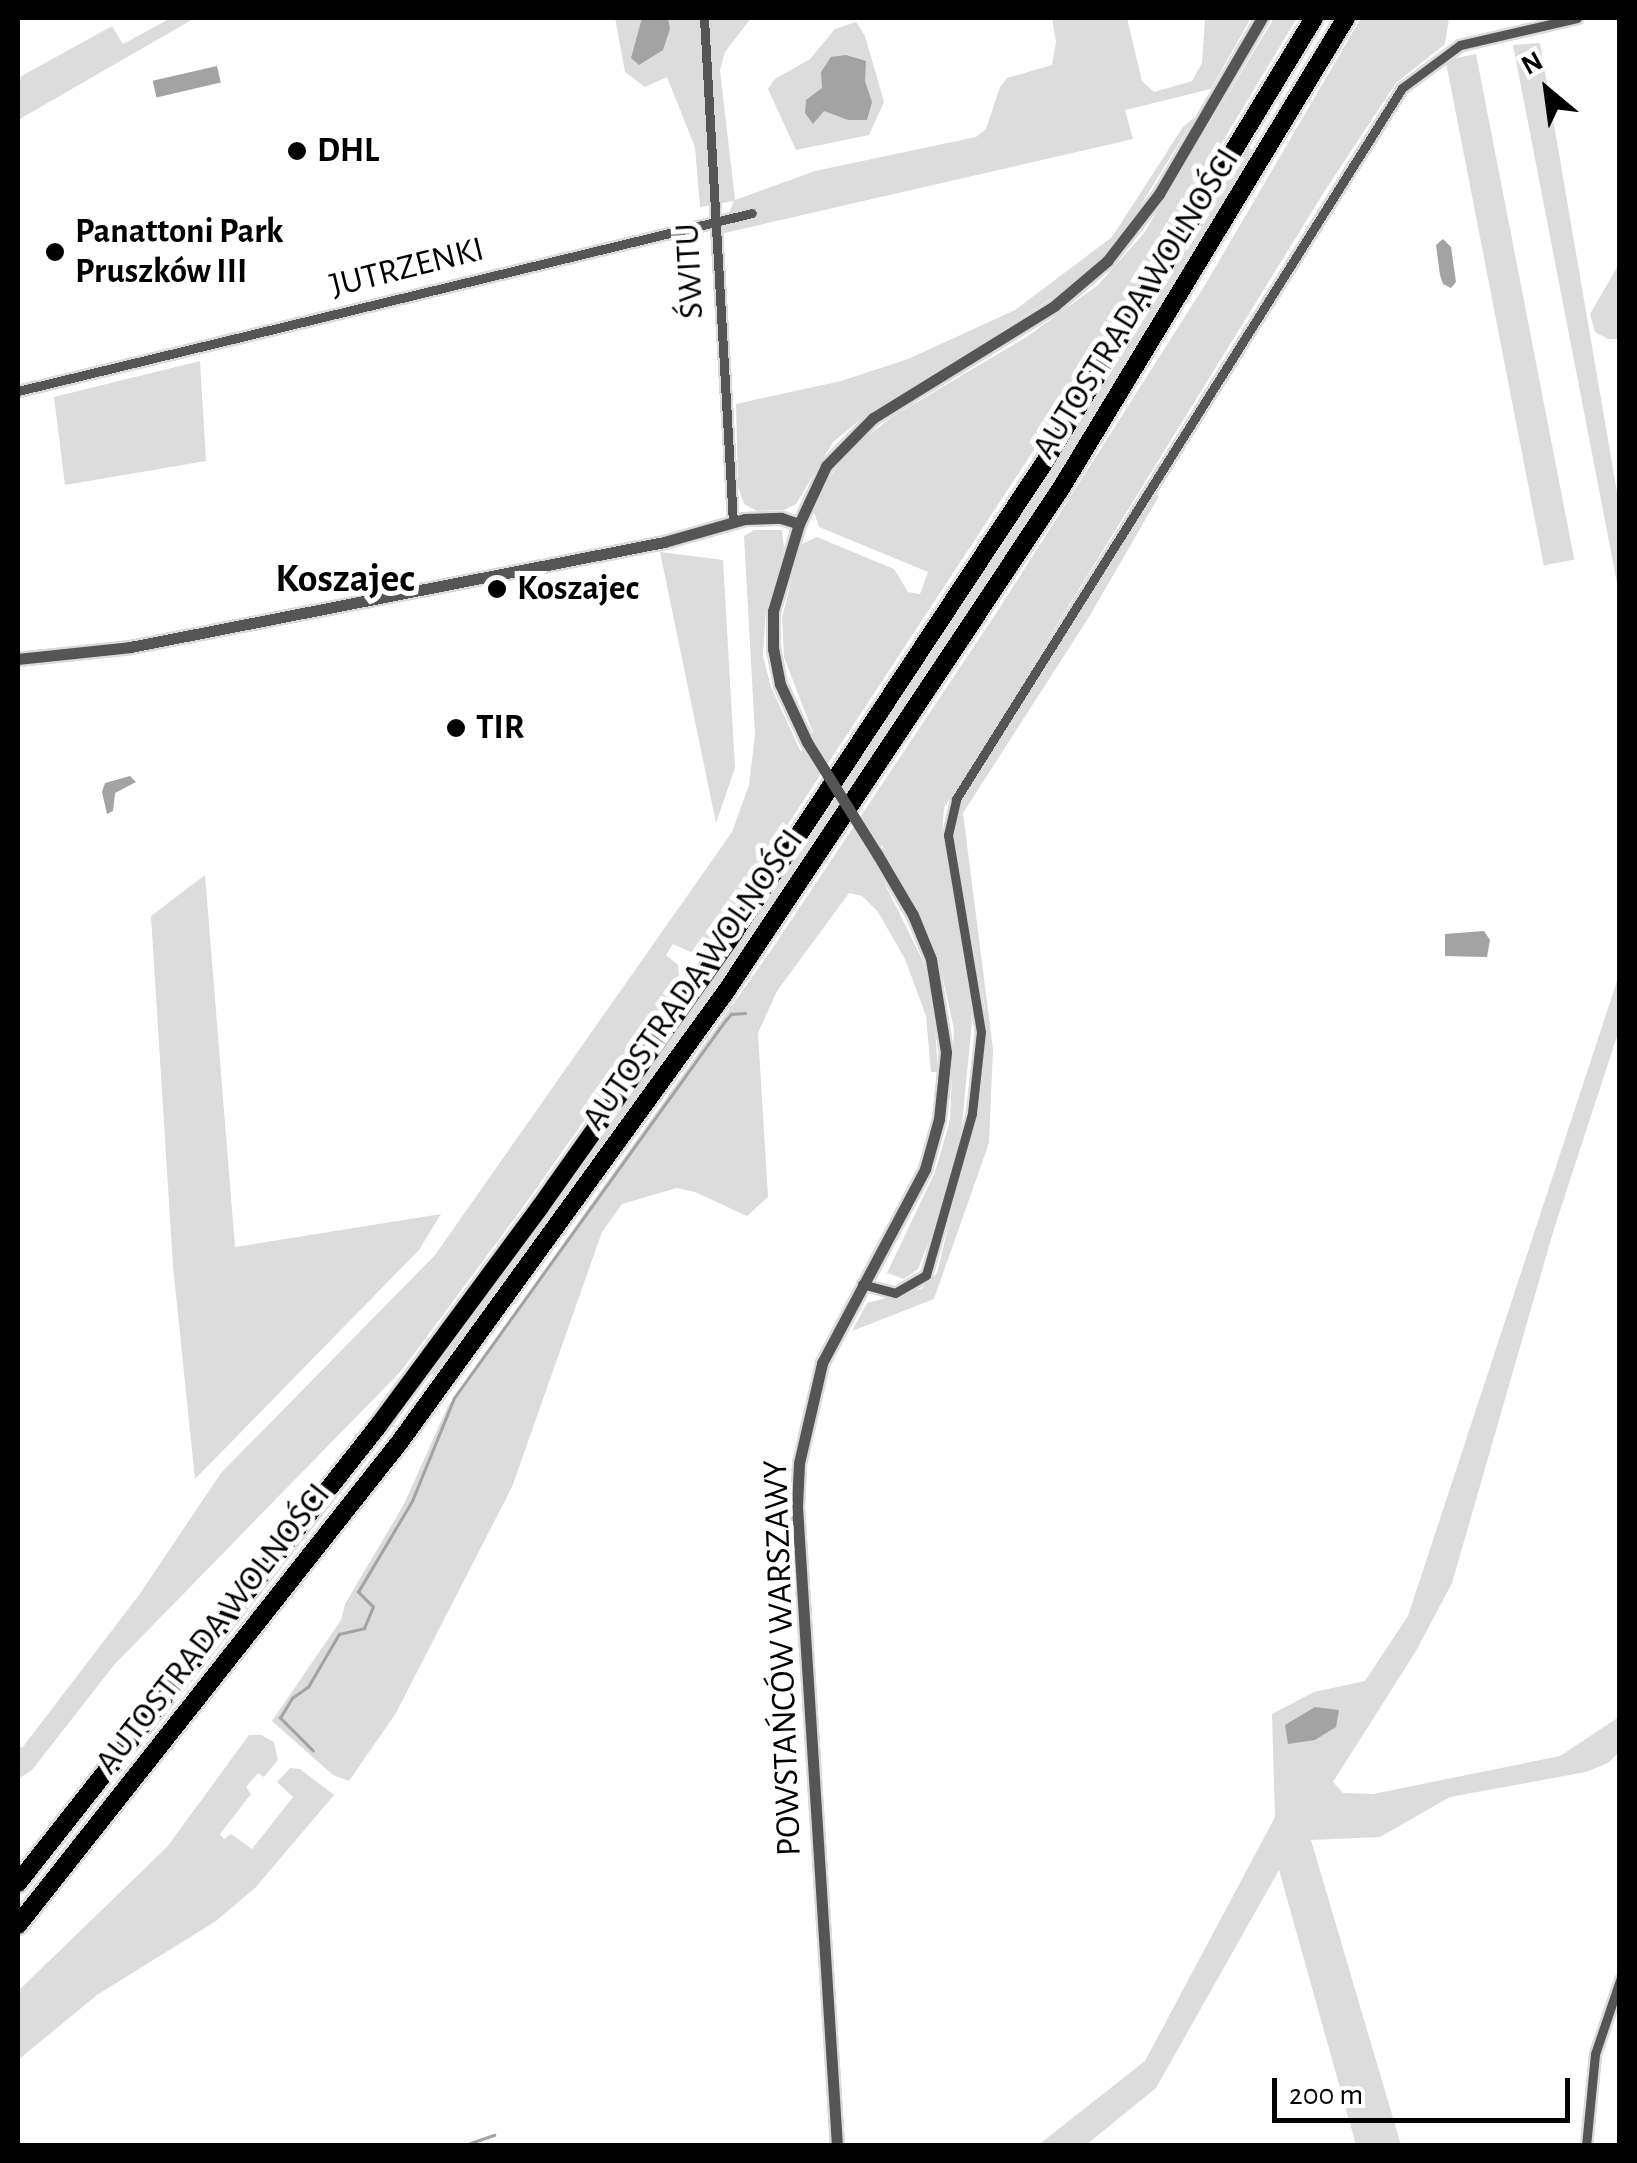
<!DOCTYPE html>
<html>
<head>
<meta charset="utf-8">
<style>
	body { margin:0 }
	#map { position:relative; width:1637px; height:2163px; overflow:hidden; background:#fff; font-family:"Alegreya Sans",sans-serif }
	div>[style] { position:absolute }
	.green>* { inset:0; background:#dcdcdc; transform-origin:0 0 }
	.water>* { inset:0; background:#a3a3a3; transform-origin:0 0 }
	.stream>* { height:2.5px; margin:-1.25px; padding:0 1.25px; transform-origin:1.25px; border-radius:1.25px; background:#a3a3a3 }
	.roads { filter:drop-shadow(2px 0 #dbdbdb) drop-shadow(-2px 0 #dbdbdb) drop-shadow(0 2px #dbdbdb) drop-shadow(0 -2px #dbdbdb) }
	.minor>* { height:9px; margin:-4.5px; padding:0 4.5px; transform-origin:4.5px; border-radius:4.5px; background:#555 }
	.tertiary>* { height:11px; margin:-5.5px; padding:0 5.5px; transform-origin:5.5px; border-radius:5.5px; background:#555 }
	.motorway>* { height:18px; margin:-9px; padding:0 9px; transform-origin:9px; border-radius:9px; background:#000 }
	.tertiary-bridge>* { height:11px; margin:-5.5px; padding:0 5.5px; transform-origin:5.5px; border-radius:5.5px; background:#555 }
	.dots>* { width:28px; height:28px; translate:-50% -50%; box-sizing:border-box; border:5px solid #fff; border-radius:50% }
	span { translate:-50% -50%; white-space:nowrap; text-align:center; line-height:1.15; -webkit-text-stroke:10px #fff; paint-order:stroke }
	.poi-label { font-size:35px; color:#000; font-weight:700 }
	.left { translate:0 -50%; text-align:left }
	.street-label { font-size:35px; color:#000 }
	.quarter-label { font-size:40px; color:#000; font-weight:700 }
	.frame { position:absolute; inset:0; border:20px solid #000; pointer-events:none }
	.north { position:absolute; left:1497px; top:40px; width:100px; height:100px; -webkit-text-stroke:8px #fff; paint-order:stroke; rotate:331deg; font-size:28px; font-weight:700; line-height:40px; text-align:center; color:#000 }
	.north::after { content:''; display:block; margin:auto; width:35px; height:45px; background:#000; clip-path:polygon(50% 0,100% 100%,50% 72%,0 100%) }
	.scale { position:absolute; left:1272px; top:2078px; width:298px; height:45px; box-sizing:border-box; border:5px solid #000; border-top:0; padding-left:12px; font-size:30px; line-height:35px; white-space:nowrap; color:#000; -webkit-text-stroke:8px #fff; paint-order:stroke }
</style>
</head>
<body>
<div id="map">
	<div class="green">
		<i style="clip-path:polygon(171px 18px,195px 18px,18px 120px,18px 78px,112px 26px,123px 44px)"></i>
		<i style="clip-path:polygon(615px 18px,751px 18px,725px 52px,720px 70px,735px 200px,815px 171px,976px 137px,986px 129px,1000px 87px,1007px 78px,1052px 65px,1056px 42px,1052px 18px,1127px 18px,1142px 81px,1154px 92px,1192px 81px,1202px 63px,1205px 18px,1251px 18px,1211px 89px,1125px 110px,1133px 139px,720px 234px,734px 201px,700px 207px,695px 147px,667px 77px,645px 87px,625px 72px)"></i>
		<i style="clip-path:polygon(1274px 18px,1297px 18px,1074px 389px,708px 946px,695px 954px,673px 944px,666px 955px,678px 965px,680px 985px,523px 1207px,402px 1370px,114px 1665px,32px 1770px,18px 1779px,18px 1745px,22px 1748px,139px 1595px,221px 1473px,435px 1255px,732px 832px,749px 785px,755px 735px,744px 536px,754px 530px,782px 530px,784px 548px,766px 609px,763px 656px,771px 687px,801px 752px,813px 733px,784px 657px,782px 618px,800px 545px,817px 537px,894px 569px,908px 592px,920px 594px,928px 572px,819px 527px,813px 509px,830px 477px,853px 447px,892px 417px,1028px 336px,1098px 285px,1144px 233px)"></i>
		<i style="clip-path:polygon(1361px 18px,1449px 18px,1445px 44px,1396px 83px,1324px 192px,944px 808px,942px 837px,966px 959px,972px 1022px,962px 1124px,938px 1218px,918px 1269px,904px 1279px,887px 1273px,935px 1172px,950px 1120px,954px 1029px,938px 956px,882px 845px,873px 860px,923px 961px,934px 1009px,938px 1072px,931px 1072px,926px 1016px,905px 959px,878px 912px,862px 896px,849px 893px,777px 991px,758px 1033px,768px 1197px,747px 1216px,695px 1192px,677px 1188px,622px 1204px,602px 1232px,512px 1487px,396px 1713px,349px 1781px,333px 1775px,272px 1721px,341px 1620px,345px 1604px,404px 1504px,448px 1406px,772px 949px,997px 612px,1205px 285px)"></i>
		<i style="clip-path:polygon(856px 22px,865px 36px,884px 102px,869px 135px,796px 150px,768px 89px,775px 79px,810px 59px,835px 29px)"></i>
		<i style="clip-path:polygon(1540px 43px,1619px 504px,1619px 593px,1513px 45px)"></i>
		<i style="left:1476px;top:54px;width:515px;height:31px;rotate:79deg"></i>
		<i style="clip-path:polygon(1196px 116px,1120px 238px,1086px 272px,1052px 298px,861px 419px,833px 442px,796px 504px,784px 510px,757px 511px,744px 504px,738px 487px,736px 404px,841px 381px,908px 359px,1015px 310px,1112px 237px,1183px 127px)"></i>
		<i style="clip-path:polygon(1247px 147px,1257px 152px,1019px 542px,754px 941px,440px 1376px,426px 1374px,796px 852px,918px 670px)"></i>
		<i style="clip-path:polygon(1619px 264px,1619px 339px,1608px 339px,1595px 332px,1590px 314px)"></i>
		<i style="clip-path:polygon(200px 361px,206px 461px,65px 485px,54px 397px)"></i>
		<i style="clip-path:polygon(1153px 493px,1159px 496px,1089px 617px,963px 813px,993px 1049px,989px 1143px,934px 1299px,852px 1331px,867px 1303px,921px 1289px,937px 1273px,983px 1083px,985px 1009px,953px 828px,960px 802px)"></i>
		<i style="clip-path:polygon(660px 552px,723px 560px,735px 768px,716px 823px)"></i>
		<i style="clip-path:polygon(205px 875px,235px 1247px,441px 1214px,419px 1250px,195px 1479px,173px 1266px,151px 916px)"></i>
		<i style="clip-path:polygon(1619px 975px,1619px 1030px,1554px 1229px,1452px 1583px,1416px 1651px,1333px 1782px,1343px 1793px,1373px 1794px,1560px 1756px,1619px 1717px,1619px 1752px,1608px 1763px,1586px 1772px,1450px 1797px,1380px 1837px,1311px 1840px,1401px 2145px,1356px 2145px,1279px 1870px,1156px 2088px,1086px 2145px,1037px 2146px,1145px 2061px,1275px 1817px,1272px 1714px,1314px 1692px,1365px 1681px,1408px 1616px)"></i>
		<i style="clip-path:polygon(249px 1735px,261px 1735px,274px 1742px,278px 1760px,264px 1777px,258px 1773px,246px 1787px,251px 1794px,220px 1834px,224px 1839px,231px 1834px,252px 1849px,293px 1797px,277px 1782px,290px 1768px,300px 1769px,334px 1795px,256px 1887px,216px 1921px,97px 1995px,18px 2060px,18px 1991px,167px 1847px)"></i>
	</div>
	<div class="water">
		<i style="clip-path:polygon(642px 18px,668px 18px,670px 29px,663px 50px,639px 65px,631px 58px)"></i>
		<i style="clip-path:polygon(846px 55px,866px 61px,865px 81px,872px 102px,867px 120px,848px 120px,824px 111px,813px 124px,805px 113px,806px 100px,822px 88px,821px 72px,831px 57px)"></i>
		<i style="left:217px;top:66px;width:17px;height:66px;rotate:77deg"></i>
		<i style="clip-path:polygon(1443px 239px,1451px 247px,1456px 282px,1451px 288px,1443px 284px,1440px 275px,1436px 245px)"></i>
		<i style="clip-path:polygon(130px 776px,136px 782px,115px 793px,113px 811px,107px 814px,102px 792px,105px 783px)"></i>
		<i style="clip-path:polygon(1484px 931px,1490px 940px,1487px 957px,1445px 956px,1445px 934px)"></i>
		<i style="clip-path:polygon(1315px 1707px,1339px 1710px,1336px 1727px,1315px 1740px,1288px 1744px,1285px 1725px)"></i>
	</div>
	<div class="stream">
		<i style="left:313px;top:1751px;width:47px;rotate:-135deg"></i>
		<i style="left:280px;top:1718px;width:23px;rotate:-59deg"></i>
		<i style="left:292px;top:1698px;width:19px;rotate:-35deg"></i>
		<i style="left:308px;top:1687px;width:61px;rotate:-59.7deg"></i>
		<i style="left:339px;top:1634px;width:26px;rotate:-13deg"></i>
		<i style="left:364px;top:1628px;width:23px;rotate:-67deg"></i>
		<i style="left:373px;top:1607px;width:21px;rotate:-135deg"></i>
		<i style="left:358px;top:1592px;width:106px;rotate:-59.3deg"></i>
		<i style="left:412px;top:1501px;width:111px;rotate:-67.8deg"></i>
		<i style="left:454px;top:1398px;width:466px;rotate:-54.3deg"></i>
		<i style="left:726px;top:1020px;width:8px;rotate:-50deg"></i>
		<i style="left:731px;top:1014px;width:14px;rotate:-4deg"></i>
		<i style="left:462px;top:2146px;width:34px;rotate:-19deg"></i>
	</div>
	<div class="roads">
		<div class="minor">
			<i style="left:704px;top:18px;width:505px;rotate:86.71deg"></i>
			<i style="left:18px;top:391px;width:755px;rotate:-13.63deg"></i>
			<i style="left:862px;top:1284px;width:34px;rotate:15deg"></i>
			<i style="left:895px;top:1293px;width:36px;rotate:-30deg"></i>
			<i style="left:926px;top:1275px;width:168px;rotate:-74.1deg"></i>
			<i style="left:972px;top:1113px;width:81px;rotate:-83.7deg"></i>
			<i style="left:981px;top:1032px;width:200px;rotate:-99.5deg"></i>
			<i style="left:948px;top:835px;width:37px;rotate:-77deg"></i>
			<i style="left:956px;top:799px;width:839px;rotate:-57.9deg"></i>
			<i style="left:1402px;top:88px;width:72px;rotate:-36.6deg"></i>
			<i style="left:1460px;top:45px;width:120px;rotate:-13deg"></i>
			<i style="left:1586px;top:2146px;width:92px;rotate:-84.4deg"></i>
			<i style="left:1595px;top:2054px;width:78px;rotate:-71.3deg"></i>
		</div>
		<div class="tertiary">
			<i style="left:18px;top:659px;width:113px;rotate:-6.1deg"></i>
			<i style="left:130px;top:647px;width:544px;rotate:-11.12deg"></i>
			<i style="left:664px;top:542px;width:84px;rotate:-15.9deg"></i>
			<i style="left:745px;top:519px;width:36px;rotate:-2deg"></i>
			<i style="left:781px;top:518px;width:19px;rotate:18deg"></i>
			<i style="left:807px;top:742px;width:64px;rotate:-115deg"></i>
			<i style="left:780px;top:684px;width:36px;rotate:-101deg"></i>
			<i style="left:773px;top:649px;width:38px;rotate:-90deg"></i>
			<i style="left:773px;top:611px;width:91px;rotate:-73.4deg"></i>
			<i style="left:799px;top:524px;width:64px;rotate:-65deg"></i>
			<i style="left:826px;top:466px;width:67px;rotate:-45.6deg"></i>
			<i style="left:873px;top:418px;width:213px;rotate:-31.7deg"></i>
			<i style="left:1054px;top:306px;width:70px;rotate:-40.3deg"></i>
			<i style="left:1107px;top:261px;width:85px;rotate:-52.2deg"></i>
			<i style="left:1159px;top:194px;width:204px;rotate:-59.7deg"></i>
			<i style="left:837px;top:2146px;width:641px;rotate:-93.58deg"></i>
			<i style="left:797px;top:1506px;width:43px;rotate:-87.3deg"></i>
			<i style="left:799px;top:1463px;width:103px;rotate:-77deg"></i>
			<i style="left:822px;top:1363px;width:220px;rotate:-62deg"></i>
			<i style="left:925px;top:1169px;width:52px;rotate:-74.4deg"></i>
			<i style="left:939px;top:1119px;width:67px;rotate:-84deg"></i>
			<i style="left:946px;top:1052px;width:94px;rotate:-99.2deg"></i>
			<i style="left:931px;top:959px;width:48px;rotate:-112.2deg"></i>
			<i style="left:913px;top:915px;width:71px;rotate:-120.5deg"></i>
		</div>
		<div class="motorway">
			<i style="left:18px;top:1883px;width:582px;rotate:-51.77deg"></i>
			<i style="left:378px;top:1426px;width:272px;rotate:-53.5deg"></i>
			<i style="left:540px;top:1207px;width:336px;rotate:-54.7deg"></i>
			<i style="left:734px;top:933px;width:567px;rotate:-56.59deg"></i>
			<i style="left:1046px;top:460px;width:517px;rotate:-58.77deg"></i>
			<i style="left:18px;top:1925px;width:614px;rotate:-51.68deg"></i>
			<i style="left:399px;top:1443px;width:559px;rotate:-54.09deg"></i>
			<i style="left:727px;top:990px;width:601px;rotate:-56.34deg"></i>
			<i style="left:1060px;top:490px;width:552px;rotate:-58.79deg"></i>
		</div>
	</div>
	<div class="tertiary-bridge">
		<i style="left:807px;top:742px;width:132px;rotate:58deg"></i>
	</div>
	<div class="dots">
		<i style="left:297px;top:151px;background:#000"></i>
		<i style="left:55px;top:252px;background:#000"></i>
		<i style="left:497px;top:589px;background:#000"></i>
		<i style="left:456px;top:728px;background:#000"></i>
	</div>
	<div class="poi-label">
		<span class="left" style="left:317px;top:151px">DHL</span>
		<span class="left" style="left:75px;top:252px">Panattoni Park<br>Pruszków III</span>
		<span class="left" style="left:517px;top:589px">Koszajec</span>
		<span class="left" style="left:476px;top:728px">TIR</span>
	</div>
	<div class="street-label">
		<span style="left:407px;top:268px;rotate:-14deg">JUTRZENKI</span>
		<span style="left:690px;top:271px;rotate:-93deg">ŚWITU</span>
		<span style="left:1136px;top:304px;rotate:-58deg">AUTOSTRADA WOLNOŚCI</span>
		<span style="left:693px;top:980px;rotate:-55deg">AUTOSTRADA WOLNOŚCI</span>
		<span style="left:213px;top:1629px;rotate:-52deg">AUTOSTRADA WOLNOŚCI</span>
		<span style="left:783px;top:1658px;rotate:-92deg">POWSTAŃCÓW WARSZAWY</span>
	</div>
	<div class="quarter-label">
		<span style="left:345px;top:579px">Koszajec</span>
	</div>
	<div class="frame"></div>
	<div class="north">N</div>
	<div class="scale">200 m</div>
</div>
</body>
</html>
